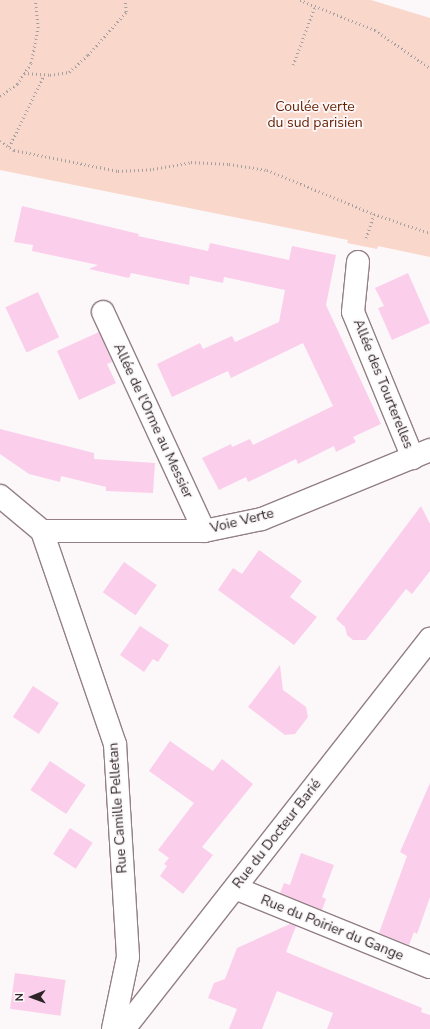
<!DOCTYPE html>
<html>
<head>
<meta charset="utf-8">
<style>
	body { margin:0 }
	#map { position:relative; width:430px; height:1029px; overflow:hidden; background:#fcf8f9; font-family:"Nunito Sans",sans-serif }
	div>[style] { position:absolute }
	.green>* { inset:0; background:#f9d7cb }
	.building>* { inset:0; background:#fbceeb; transform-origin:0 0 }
	.path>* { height:2.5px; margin-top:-1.25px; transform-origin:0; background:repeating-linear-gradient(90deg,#a6a0a1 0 1px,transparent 0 4px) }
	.roads { filter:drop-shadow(1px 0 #938085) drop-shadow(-1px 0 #938085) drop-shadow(0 1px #938085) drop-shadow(0 -1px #938085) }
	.minor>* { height:22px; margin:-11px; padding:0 11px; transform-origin:11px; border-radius:11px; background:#fff }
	span { translate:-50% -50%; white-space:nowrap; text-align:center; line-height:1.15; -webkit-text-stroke:3.5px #fcf8f9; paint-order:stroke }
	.park-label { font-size:14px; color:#651f01 }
	.street-label { font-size:14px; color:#2c2426 }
	.north { position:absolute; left:12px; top:977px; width:40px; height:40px; -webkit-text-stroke:3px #fcf8f9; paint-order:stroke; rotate:269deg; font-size:11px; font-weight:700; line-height:16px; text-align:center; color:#2c2426 }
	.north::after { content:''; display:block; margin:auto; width:14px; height:18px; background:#2c2426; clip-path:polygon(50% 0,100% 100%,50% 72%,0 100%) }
</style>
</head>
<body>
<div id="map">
	<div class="green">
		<i style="clip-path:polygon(0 0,371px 0,430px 18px,430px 257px,378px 246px,377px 249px,347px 243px,348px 240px,0 170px)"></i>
	</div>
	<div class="building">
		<i style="clip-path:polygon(22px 206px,139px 234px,138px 236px,208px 251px,210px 243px,289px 260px,292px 246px,336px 255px,326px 305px,381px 424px,353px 437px,356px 442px,336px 452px,334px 446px,298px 464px,296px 459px,248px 482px,246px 477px,219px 490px,202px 458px,231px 444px,232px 447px,250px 439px,253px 445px,333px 406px,303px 343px,231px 378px,228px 371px,172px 397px,157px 364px,200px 343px,203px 349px,232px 336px,235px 342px,279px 322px,285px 290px,224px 277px,223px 283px,190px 276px,189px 285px,131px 273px,129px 278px,89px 269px,98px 265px,32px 251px,33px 245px,14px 242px)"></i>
		<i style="clip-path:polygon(408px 273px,430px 323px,392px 340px,378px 308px,384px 306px,375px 288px)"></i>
		<i style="left:38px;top:292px;width:50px;height:36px;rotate:65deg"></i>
		<i style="clip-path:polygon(99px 332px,112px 362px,107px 364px,116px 383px,79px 400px,57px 351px)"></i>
		<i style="clip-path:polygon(0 429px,94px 453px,94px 459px,155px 463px,153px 493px,106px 491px,106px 487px,61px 476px,60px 482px,29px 474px,0 454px)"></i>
		<i style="clip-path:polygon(421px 506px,430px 524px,430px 571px,412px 594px,406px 589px,366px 640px,353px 640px,347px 635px,345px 627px,336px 619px)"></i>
		<i style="clip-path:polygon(259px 550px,302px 581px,290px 597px,317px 617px,294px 645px,218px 590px,233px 568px,242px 574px)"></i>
		<i style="left:124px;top:562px;width:40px;height:37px;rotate:35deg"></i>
		<i style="clip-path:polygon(140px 626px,169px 645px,158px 662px,153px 659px,144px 672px,120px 655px)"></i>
		<i style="clip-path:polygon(280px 665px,283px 690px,306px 707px,308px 717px,295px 734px,285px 735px,248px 707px)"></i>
		<i style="left:33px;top:686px;width:31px;height:37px;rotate:33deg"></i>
		<i style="clip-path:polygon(170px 741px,213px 771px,222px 759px,253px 784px,202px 847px,213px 855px,183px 894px,160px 876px,167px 866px,164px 864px,169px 858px,158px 850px,194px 803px,149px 771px)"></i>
		<i style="left:50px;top:761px;width:43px;height:35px;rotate:34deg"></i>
		<i style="clip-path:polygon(430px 783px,430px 897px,417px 934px,414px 932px,409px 945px,379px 933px,407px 856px,400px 852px)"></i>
		<i style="left:70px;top:828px;width:27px;height:31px;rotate:33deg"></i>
		<i style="clip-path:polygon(301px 853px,334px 865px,322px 897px,326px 899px,322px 910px,280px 893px,284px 883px,290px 885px)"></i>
		<i style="clip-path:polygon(290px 924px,296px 926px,286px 952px,422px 1008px,421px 1012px,430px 1015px,430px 1029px,327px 1029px,333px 1013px,277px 991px,262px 1029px,229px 1029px,237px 1009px,208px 998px,214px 983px,225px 979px,237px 948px)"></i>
		<i style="left:15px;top:973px;width:51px;height:36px;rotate:8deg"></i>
	</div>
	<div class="path">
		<i style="left:300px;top:0;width:81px;rotate:21.8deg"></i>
		<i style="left:375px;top:30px;width:67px;rotate:34.6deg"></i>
		<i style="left:293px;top:65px;width:63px;rotate:-69.6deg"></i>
		<i style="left:24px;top:73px;width:26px;rotate:4deg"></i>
		<i style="left:50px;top:75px;width:19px;rotate:-9deg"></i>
		<i style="left:69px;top:72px;width:25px;rotate:-42deg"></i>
		<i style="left:88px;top:55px;width:57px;rotate:-48.5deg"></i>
		<i style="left:126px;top:12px;width:12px;rotate:-95deg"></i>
		<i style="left:0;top:96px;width:21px;rotate:-35deg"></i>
		<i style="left:17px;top:84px;width:25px;rotate:-56deg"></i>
		<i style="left:31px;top:63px;width:36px;rotate:-79deg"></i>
		<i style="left:38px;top:28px;width:28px;rotate:-96deg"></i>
		<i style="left:0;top:141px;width:17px;rotate:33deg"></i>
		<i style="left:14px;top:150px;width:106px;rotate:11.4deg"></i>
		<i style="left:118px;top:171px;width:35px;rotate:-3deg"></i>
		<i style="left:153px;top:169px;width:39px;rotate:-10deg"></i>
		<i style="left:191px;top:162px;width:38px;rotate:3deg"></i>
		<i style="left:229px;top:164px;width:38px;rotate:9deg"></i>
		<i style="left:267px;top:170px;width:116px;rotate:22.4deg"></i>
		<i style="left:374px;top:214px;width:59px;rotate:18.7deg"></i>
		<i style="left:9px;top:147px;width:80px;rotate:-64.1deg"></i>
		<i style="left:366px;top:238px;width:25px;rotate:-72deg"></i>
	</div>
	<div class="roads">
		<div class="minor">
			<i style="left:358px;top:262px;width:50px;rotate:95.7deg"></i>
			<i style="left:353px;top:312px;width:158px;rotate:67.7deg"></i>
			<i style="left:103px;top:312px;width:241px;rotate:65.2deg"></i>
			<i style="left:0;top:496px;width:55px;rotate:39.8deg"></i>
			<i style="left:42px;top:531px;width:225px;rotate:71.1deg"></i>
			<i style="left:115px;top:744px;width:213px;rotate:86.5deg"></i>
			<i style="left:128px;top:957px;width:74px;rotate:101.8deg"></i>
			<i style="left:42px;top:531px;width:162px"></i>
			<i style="left:204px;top:531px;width:59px;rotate:-11.7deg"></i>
			<i style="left:262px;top:519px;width:182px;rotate:-22.3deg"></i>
			<i style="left:235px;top:888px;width:210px;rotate:22.1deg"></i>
			<i style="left:124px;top:1029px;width:496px;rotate:-51.9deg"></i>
		</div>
	</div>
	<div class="park-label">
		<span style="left:315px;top:115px">Coulée verte<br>du sud parisien</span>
	</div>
	<div class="street-label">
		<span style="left:383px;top:384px;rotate:68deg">Allée des Tourterelles</span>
		<span style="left:153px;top:421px;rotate:65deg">Allée de l'Orme au Messier</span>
		<span style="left:242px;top:521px;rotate:-14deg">Voie Verte</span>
		<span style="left:118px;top:808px;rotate:-94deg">Rue Camille Pelletan</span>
		<span style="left:277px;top:834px;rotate:-52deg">Rue du Docteur Barié</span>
		<span style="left:332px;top:928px;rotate:22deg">Rue du Poirier du Gange</span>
	</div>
	<div class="north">N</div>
</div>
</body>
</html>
